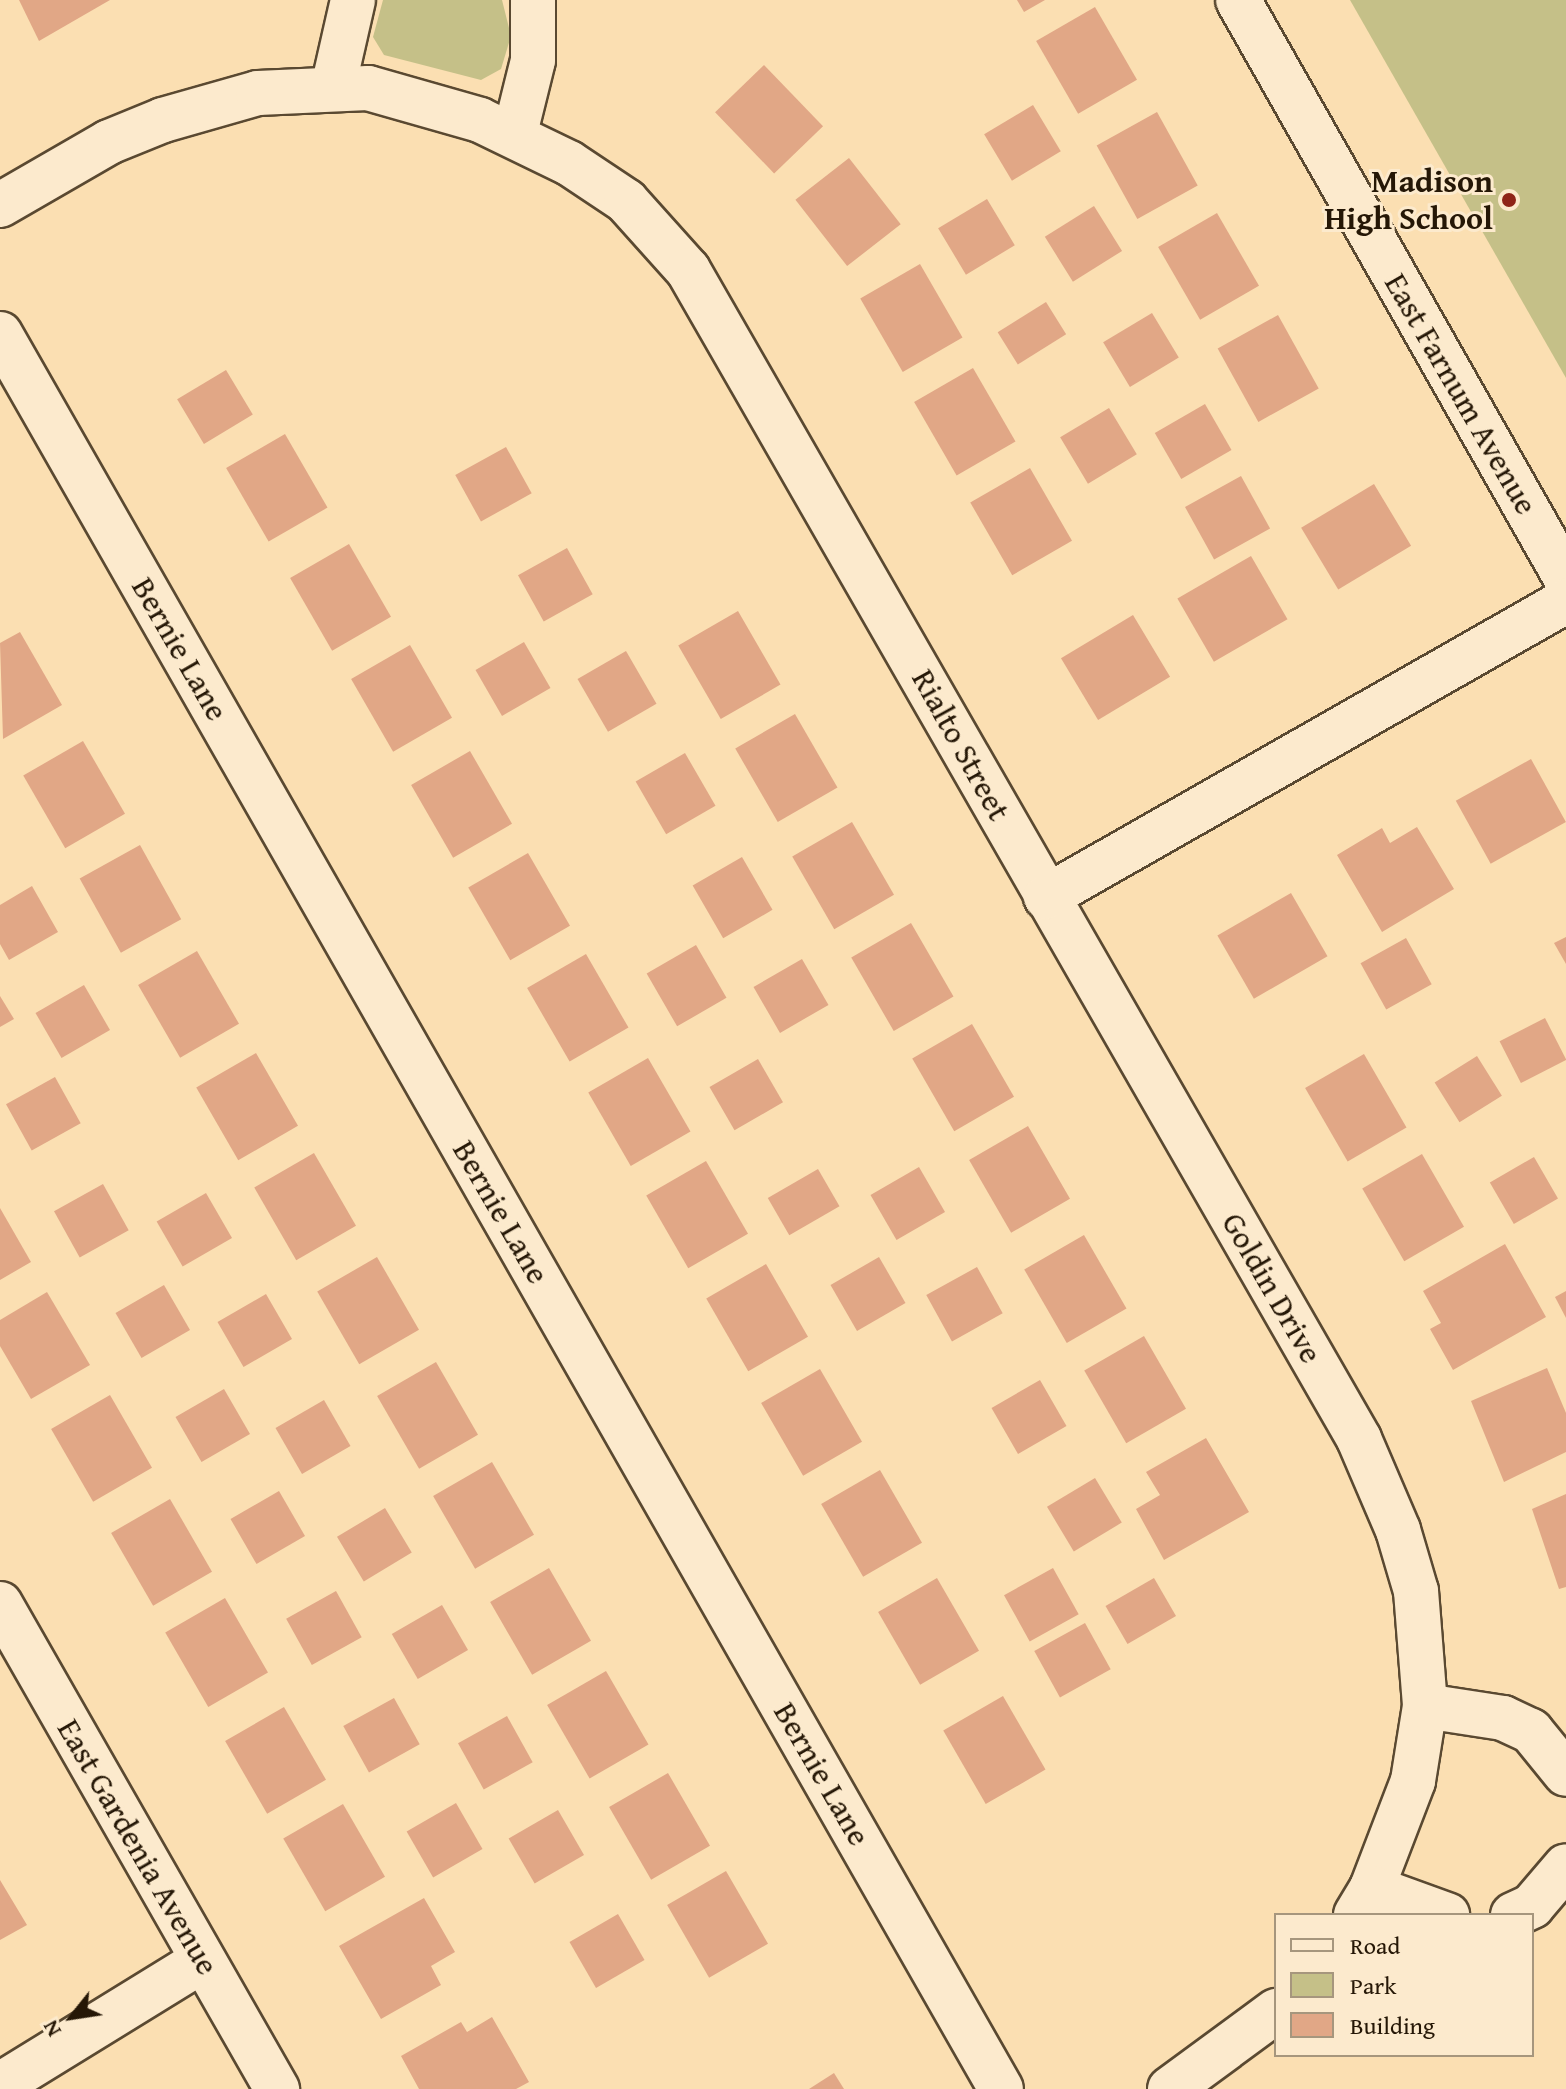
<!DOCTYPE html>
<html>
<head>
<meta charset="utf-8">
<style>
	body { margin:0 }
	#map { position:relative; width:1566px; height:2089px; overflow:hidden; background:#fbdfb2; font-family:"Gentium Book Plus",serif }
	div>[style] { position:absolute }
	.green>* { inset:0; background:#c5c088 }
	.building>* { inset:0; background:#e1a786; transform-origin:0 0 }
	.roads { filter:drop-shadow(2px 0 #5a4931) drop-shadow(-2px 0 #5a4931) drop-shadow(0 2px #5a4931) drop-shadow(0 -2px #5a4931) }
	.street>* { height:44px; margin:-22px; padding:0 22px; transform-origin:22px; border-radius:22px; background:#fceacd }
	.dots>* { width:22px; height:22px; translate:-50% -50%; box-sizing:border-box; border:4px solid #fceacd; border-radius:50% }
	span { translate:-50% -50%; white-space:nowrap; text-align:center; line-height:1.15; -webkit-text-stroke:6px #fceacd; paint-order:stroke }
	.poi-label { font-size:32px; color:#251706; font-weight:700 }
	.right { translate:-100% -50%; text-align:right }
	.street-label { font-size:32px; color:#251706 }
	.legend { position:absolute; left:1274px; top:1913px; width:260px; height:144px; box-sizing:border-box; background:#fceacd; border:2px solid #a6967d; margin:0; padding:10px 14px; list-style:none; font-size:24px; color:#251706 }
	.legend li { display:flex; align-items:center; gap:16px; height:40px }
	.legend b { width:40px; border:2px solid #a6967d }
	.north { position:absolute; left:32px; top:1977px; width:80px; height:80px; -webkit-text-stroke:6px #fceacd; paint-order:stroke; rotate:240deg; font-size:22px; font-weight:700; line-height:32px; text-align:center; color:#251706 }
	.north::after { content:''; display:block; margin:auto; width:28px; height:36px; background:#251706; clip-path:polygon(50% 0,100% 100%,50% 72%,0 100%) }
</style>
</head>
<body>
<div id="map">
	<div class="green">
		<i style="clip-path:polygon(383px 0,502px 0,511px 36px,501px 69px,481px 80px,384px 55px,373px 37px)"></i>
		<i style="clip-path:polygon(1350px 0,1566px 0,1566px 378px)"></i>
	</div>
	<div class="building">
		<i style="clip-path:polygon(19px 0,110px 0,39px 41px)"></i>
		<i style="clip-path:polygon(1017px 0,1045px 0,1024px 12px)"></i>
		<i style="left:1095px;top:7px;width:84px;height:68px;rotate:60deg"></i>
		<i style="left:764px;top:65px;width:85px;height:68px;rotate:46deg"></i>
		<i style="left:1033px;top:105px;width:54px;height:57px;rotate:59deg"></i>
		<i style="left:1157px;top:112px;width:84px;height:69px;rotate:61deg"></i>
		<i style="left:849px;top:158px;width:84px;height:68px;rotate:52deg"></i>
		<i style="left:987px;top:199px;width:54px;height:57px;rotate:59deg"></i>
		<i style="left:1094px;top:206px;width:53px;height:58px;rotate:58deg"></i>
		<i style="left:1217px;top:213px;width:84px;height:68px;rotate:60deg"></i>
		<i style="left:920px;top:264px;width:85px;height:69px;rotate:60deg"></i>
		<i style="left:1046px;top:302px;width:38px;height:57px;rotate:58deg"></i>
		<i style="left:1152px;top:313px;width:52px;height:57px;rotate:59deg"></i>
		<i style="left:1278px;top:315px;width:84px;height:69px;rotate:61deg"></i>
		<i style="left:973px;top:368px;width:85px;height:68px;rotate:60deg"></i>
		<i style="left:226px;top:370px;width:52px;height:57px;rotate:59deg"></i>
		<i style="left:1205px;top:404px;width:53px;height:58px;rotate:60deg"></i>
		<i style="left:1109px;top:408px;width:54px;height:57px;rotate:59deg"></i>
		<i style="left:285px;top:434px;width:85px;height:68px;rotate:60deg"></i>
		<i style="left:506px;top:447px;width:53px;height:58px;rotate:61deg"></i>
		<i style="left:1030px;top:468px;width:84px;height:69px;rotate:60deg"></i>
		<i style="left:1241px;top:476px;width:60px;height:64px;rotate:61deg"></i>
		<i style="left:1374px;top:484px;width:72px;height:85px;rotate:59deg"></i>
		<i style="left:349px;top:544px;width:84px;height:68px;rotate:60deg"></i>
		<i style="left:567px;top:548px;width:53px;height:56px;rotate:61deg"></i>
		<i style="left:1251px;top:556px;width:73px;height:85px;rotate:60deg"></i>
		<i style="left:738px;top:611px;width:85px;height:69px;rotate:60deg"></i>
		<i style="left:1133px;top:615px;width:72px;height:84px;rotate:59deg"></i>
		<i style="clip-path:polygon(20px 632px,62px 705px,3px 739px,0 643px)"></i>
		<i style="left:524px;top:642px;width:53px;height:56px;rotate:60deg"></i>
		<i style="left:410px;top:645px;width:84px;height:68px;rotate:60deg"></i>
		<i style="left:626px;top:651px;width:61px;height:56px;rotate:60deg"></i>
		<i style="left:795px;top:714px;width:85px;height:69px;rotate:60deg"></i>
		<i style="left:83px;top:741px;width:84px;height:69px;rotate:60deg"></i>
		<i style="left:470px;top:751px;width:84px;height:68px;rotate:60deg"></i>
		<i style="left:685px;top:753px;width:61px;height:57px;rotate:60deg"></i>
		<i style="left:1531px;top:759px;width:72px;height:86px;rotate:61deg"></i>
		<i style="left:852px;top:822px;width:84px;height:69px;rotate:60deg"></i>
		<i style="clip-path:polygon(1417px 827px,1454px 889px,1382px 932px,1337px 855px,1382px 828px,1390px 843px)"></i>
		<i style="left:140px;top:845px;width:85px;height:69px;rotate:61deg"></i>
		<i style="left:528px;top:853px;width:84px;height:69px;rotate:60deg"></i>
		<i style="left:742px;top:857px;width:61px;height:57px;rotate:60deg"></i>
		<i style="clip-path:polygon(32px 886px,58px 932px,9px 960px,0 944px,0 905px)"></i>
		<i style="left:1291px;top:893px;width:73px;height:85px;rotate:60deg"></i>
		<i style="left:911px;top:923px;width:85px;height:69px;rotate:60deg"></i>
		<i style="clip-path:polygon(1566px 937px,1566px 964px,1554px 943px)"></i>
		<i style="left:1406px;top:938px;width:53px;height:52px;rotate:61deg"></i>
		<i style="left:696px;top:945px;width:61px;height:57px;rotate:60deg"></i>
		<i style="left:197px;top:951px;width:84px;height:68px;rotate:60deg"></i>
		<i style="left:586px;top:954px;width:85px;height:68px;rotate:60deg"></i>
		<i style="left:802px;top:959px;width:53px;height:56px;rotate:60deg"></i>
		<i style="left:84px;top:985px;width:52px;height:56px;rotate:60deg"></i>
		<i style="clip-path:polygon(0 996px,14px 1019px,0 1027px)"></i>
		<i style="left:1545px;top:1018px;width:47px;height:51px;rotate:63deg"></i>
		<i style="left:972px;top:1024px;width:84px;height:69px;rotate:60deg"></i>
		<i style="left:256px;top:1053px;width:84px;height:69px;rotate:60deg"></i>
		<i style="left:1364px;top:1054px;width:85px;height:68px;rotate:60deg"></i>
		<i style="left:1477px;top:1056px;width:47px;height:50px;rotate:58deg"></i>
		<i style="left:648px;top:1058px;width:85px;height:69px;rotate:60deg"></i>
		<i style="left:758px;top:1059px;width:50px;height:56px;rotate:60deg"></i>
		<i style="left:55px;top:1077px;width:53px;height:56px;rotate:61deg"></i>
		<i style="left:1028px;top:1126px;width:84px;height:68px;rotate:60deg"></i>
		<i style="left:314px;top:1153px;width:84px;height:69px;rotate:60deg"></i>
		<i style="left:1422px;top:1154px;width:84px;height:69px;rotate:60deg"></i>
		<i style="left:1534px;top:1157px;width:48px;height:51px;rotate:60deg"></i>
		<i style="left:706px;top:1161px;width:84px;height:69px;rotate:60deg"></i>
		<i style="left:919px;top:1167px;width:52px;height:56px;rotate:60deg"></i>
		<i style="left:818px;top:1169px;width:43px;height:58px;rotate:60deg"></i>
		<i style="left:103px;top:1184px;width:53px;height:56px;rotate:61deg"></i>
		<i style="left:206px;top:1193px;width:52px;height:57px;rotate:60deg"></i>
		<i style="clip-path:polygon(0 1208px,31px 1262px,0 1280px)"></i>
		<i style="left:1084px;top:1235px;width:85px;height:69px;rotate:60deg"></i>
		<i style="clip-path:polygon(1505px 1244px,1546px 1317px,1453px 1370px,1430px 1329px,1441px 1323px,1423px 1291px)"></i>
		<i style="left:377px;top:1257px;width:84px;height:69px;rotate:60deg"></i>
		<i style="left:879px;top:1257px;width:53px;height:56px;rotate:60deg"></i>
		<i style="left:766px;top:1264px;width:84px;height:69px;rotate:60deg"></i>
		<i style="left:977px;top:1267px;width:53px;height:58px;rotate:61deg"></i>
		<i style="left:164px;top:1285px;width:52px;height:56px;rotate:60deg"></i>
		<i style="clip-path:polygon(1566px 1291px,1566px 1318px,1555px 1297px)"></i>
		<i style="clip-path:polygon(47px 1292px,90px 1365px,31px 1399px,0 1346px,0 1320px)"></i>
		<i style="left:266px;top:1294px;width:52px;height:56px;rotate:60deg"></i>
		<i style="left:1144px;top:1336px;width:84px;height:69px;rotate:60deg"></i>
		<i style="left:436px;top:1362px;width:84px;height:68px;rotate:60deg"></i>
		<i style="clip-path:polygon(1547px 1368px,1566px 1413px,1566px 1452px,1504px 1482px,1471px 1401px)"></i>
		<i style="left:820px;top:1369px;width:84px;height:68px;rotate:60deg"></i>
		<i style="left:1040px;top:1380px;width:53px;height:56px;rotate:60deg"></i>
		<i style="left:224px;top:1389px;width:52px;height:56px;rotate:60deg"></i>
		<i style="left:110px;top:1395px;width:84px;height:68px;rotate:60deg"></i>
		<i style="left:324px;top:1400px;width:53px;height:56px;rotate:60deg"></i>
		<i style="clip-path:polygon(1206px 1438px,1249px 1512px,1164px 1560px,1136px 1509px,1160px 1495px,1146px 1472px)"></i>
		<i style="left:492px;top:1462px;width:84px;height:68px;rotate:60deg"></i>
		<i style="left:880px;top:1470px;width:84px;height:68px;rotate:60deg"></i>
		<i style="left:1095px;top:1478px;width:52px;height:56px;rotate:59deg"></i>
		<i style="left:279px;top:1491px;width:52px;height:56px;rotate:60deg"></i>
		<i style="clip-path:polygon(1566px 1494px,1566px 1587px,1559px 1589px,1532px 1509px)"></i>
		<i style="left:170px;top:1499px;width:84px;height:68px;rotate:60deg"></i>
		<i style="left:385px;top:1508px;width:52px;height:56px;rotate:59deg"></i>
		<i style="left:549px;top:1568px;width:84px;height:68px;rotate:60deg"></i>
		<i style="left:1053px;top:1568px;width:53px;height:56px;rotate:61deg"></i>
		<i style="left:937px;top:1578px;width:84px;height:68px;rotate:60deg"></i>
		<i style="left:1154px;top:1578px;width:44px;height:56px;rotate:60deg"></i>
		<i style="left:336px;top:1591px;width:53px;height:57px;rotate:61deg"></i>
		<i style="left:225px;top:1598px;width:86px;height:69px;rotate:60deg"></i>
		<i style="left:442px;top:1605px;width:52px;height:58px;rotate:60deg"></i>
		<i style="left:1085px;top:1623px;width:53px;height:58px;rotate:61deg"></i>
		<i style="left:606px;top:1671px;width:85px;height:68px;rotate:60deg"></i>
		<i style="left:1003px;top:1696px;width:85px;height:69px;rotate:60deg"></i>
		<i style="left:394px;top:1698px;width:53px;height:58px;rotate:61deg"></i>
		<i style="left:284px;top:1707px;width:84px;height:68px;rotate:60deg"></i>
		<i style="left:507px;top:1716px;width:53px;height:56px;rotate:61deg"></i>
		<i style="left:668px;top:1773px;width:84px;height:68px;rotate:60deg"></i>
		<i style="left:456px;top:1803px;width:53px;height:57px;rotate:60deg"></i>
		<i style="left:343px;top:1804px;width:84px;height:69px;rotate:60deg"></i>
		<i style="left:558px;top:1810px;width:52px;height:57px;rotate:60deg"></i>
		<i style="left:726px;top:1871px;width:84px;height:68px;rotate:60deg"></i>
		<i style="clip-path:polygon(0 1880px,27px 1925px,0 1940px)"></i>
		<i style="clip-path:polygon(424px 1898px,455px 1952px,431px 1966px,441px 1985px,381px 2019px,339px 1946px)"></i>
		<i style="left:618px;top:1914px;width:53px;height:56px;rotate:60deg"></i>
		<i style="clip-path:polygon(492px 2017px,529px 2082px,516px 2089px,419px 2089px,401px 2056px,461px 2022px,467px 2032px)"></i>
		<i style="clip-path:polygon(834px 2073px,844px 2089px,809px 2089px)"></i>
	</div>
	<div class="roads">
		<div class="street">
			<i style="left:1238px;top:0;width:665px;rotate:60.43deg"></i>
			<i style="left:333px;top:88px;width:90px;rotate:-77.2deg"></i>
			<i style="left:515px;top:133px;width:75px;rotate:-76.1deg"></i>
			<i style="left:533px;top:60px;width:60px;rotate:-90deg"></i>
			<i style="left:0;top:205px;width:126px;rotate:-30deg"></i>
			<i style="left:109px;top:142px;width:58px;rotate:-22.2deg"></i>
			<i style="left:163px;top:120px;width:99px;rotate:-15.9deg"></i>
			<i style="left:258px;top:93px;width:110px;rotate:-2.6deg"></i>
			<i style="left:368px;top:88px;width:116px;rotate:15.9deg"></i>
			<i style="left:480px;top:120px;width:99px;rotate:25.8deg"></i>
			<i style="left:569px;top:163px;width:69px;rotate:33.7deg"></i>
			<i style="left:626px;top:201px;width:93px;rotate:48.1deg"></i>
			<i style="left:688px;top:270px;width:1348px;rotate:60.14deg"></i>
			<i style="left:1359px;top:1439px;width:99px;rotate:66.8deg"></i>
			<i style="left:1398px;top:1530px;width:64px;rotate:73.6deg"></i>
			<i style="left:1416px;top:1591px;width:115px;rotate:85.5deg"></i>
			<i style="left:1425px;top:1706px;width:76px;rotate:99.1deg"></i>
			<i style="left:1413px;top:1781px;width:115px;rotate:111deg"></i>
			<i style="left:1372px;top:1888px;width:31px;rotate:121deg"></i>
			<i style="left:0;top:334px;width:2020px;rotate:60.3deg"></i>
			<i style="left:1046px;top:897px;width:598px;rotate:-29.65deg"></i>
			<i style="left:0;top:1604px;width:559px;rotate:60.27deg"></i>
			<i style="left:1425px;top:1706px;width:79px;rotate:8.7deg"></i>
			<i style="left:1503px;top:1718px;width:31px;rotate:25deg"></i>
			<i style="left:1531px;top:1731px;width:55px;rotate:50.9deg"></i>
			<i style="left:1372px;top:1888px;width:80px;rotate:19.8deg"></i>
			<i style="left:1513px;top:1915px;width:21px;rotate:-25deg"></i>
			<i style="left:1532px;top:1906px;width:52px;rotate:-49.6deg"></i>
			<i style="left:0;top:2085px;width:238px;rotate:-31.6deg"></i>
			<i style="left:1170px;top:2089px;width:132px;rotate:-36.3deg"></i>
		</div>
	</div>
	<div class="dots">
		<i style="left:1509px;top:200px;background:#8f2418"></i>
	</div>
	<div class="poi-label">
		<span class="right" style="left:1493px;top:200px">Madison<br>High School</span>
	</div>
	<div class="street-label">
		<span style="left:1461px;top:394px;rotate:60deg">East Farnum Avenue</span>
		<span style="left:180px;top:649px;rotate:60deg">Bernie Lane</span>
		<span style="left:961px;top:745px;rotate:61deg">Rialto Street</span>
		<span style="left:501px;top:1212px;rotate:60deg">Bernie Lane</span>
		<span style="left:1272px;top:1288px;rotate:60deg">Goldin Drive</span>
		<span style="left:822px;top:1774px;rotate:60deg">Bernie Lane</span>
		<span style="left:138px;top:1847px;rotate:60deg">East Gardenia Avenue</span>
	</div>
	<ul class="legend">
	<li><b style="height:10px;background:#fceacd"></b>Road</li>
	<li><b style="height:22px;background:#c5c088"></b>Park</li>
	<li><b style="height:22px;background:#e1a786"></b>Building</li>
	</ul>
	<div class="north">N</div>
</div>
</body>
</html>
